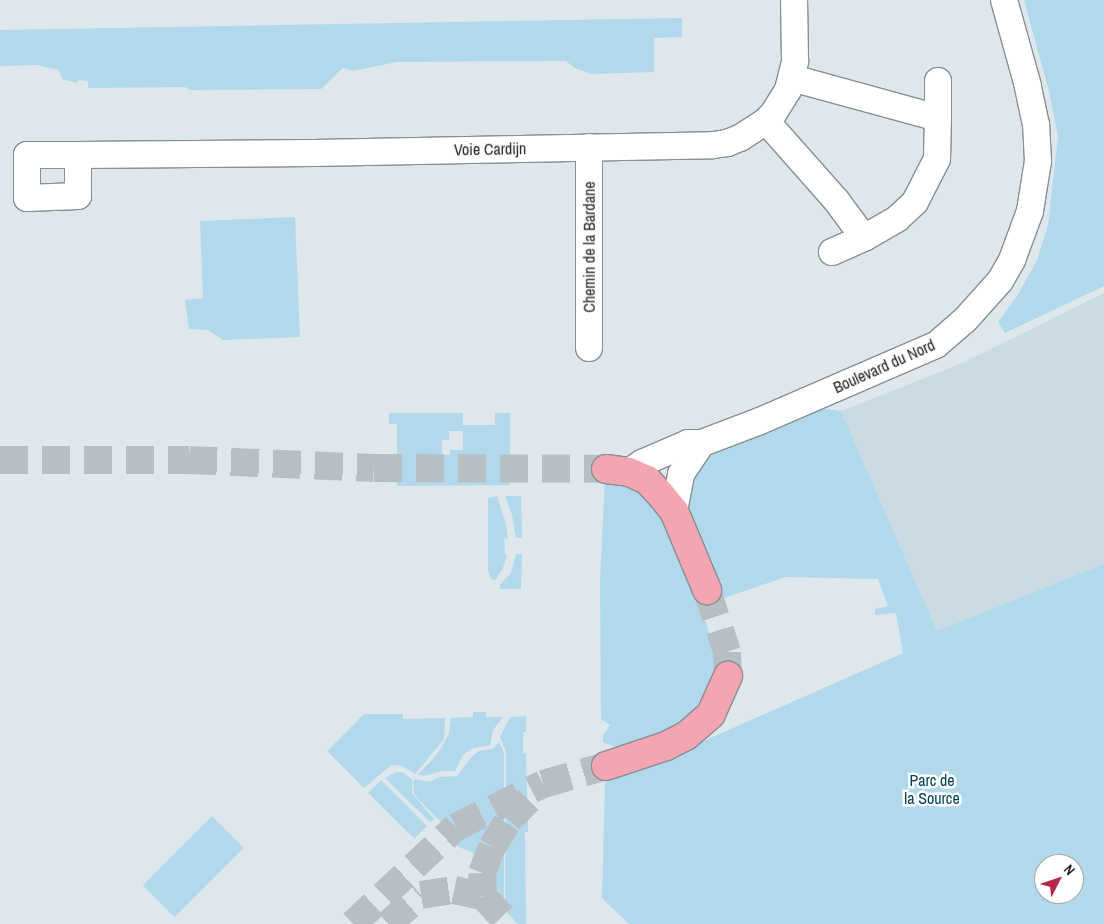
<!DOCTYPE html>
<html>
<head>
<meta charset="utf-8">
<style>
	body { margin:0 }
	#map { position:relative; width:1104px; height:924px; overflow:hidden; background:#dee7ec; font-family:"Archivo Narrow",sans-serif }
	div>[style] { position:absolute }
	.built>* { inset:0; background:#cadbe3 }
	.green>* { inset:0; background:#b2d8eb; transform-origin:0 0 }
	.major-tunnel>* { height:28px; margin-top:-14px; transform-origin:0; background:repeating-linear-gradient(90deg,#b8bfc4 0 28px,transparent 0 42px) }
	.roads { filter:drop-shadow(1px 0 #868f94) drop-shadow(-1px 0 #868f94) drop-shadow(0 1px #868f94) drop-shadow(0 -1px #868f94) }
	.minor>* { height:26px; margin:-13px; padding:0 13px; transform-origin:13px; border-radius:13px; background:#fff }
	.major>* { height:28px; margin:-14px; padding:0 14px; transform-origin:14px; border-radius:14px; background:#f3a5b2 }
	span { translate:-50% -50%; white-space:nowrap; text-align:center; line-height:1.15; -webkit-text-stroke:5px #fff; paint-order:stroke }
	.street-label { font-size:16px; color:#1e2123 }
	.park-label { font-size:16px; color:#014258 }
	.north { position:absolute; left:1034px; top:854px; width:50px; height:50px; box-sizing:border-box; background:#fff; border:1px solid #a5a6a7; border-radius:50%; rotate:49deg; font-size:14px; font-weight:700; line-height:20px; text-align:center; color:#1e2123 }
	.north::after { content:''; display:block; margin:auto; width:18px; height:22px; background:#b7264b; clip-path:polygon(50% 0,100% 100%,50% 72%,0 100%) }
</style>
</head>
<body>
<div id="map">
	<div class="built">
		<i style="clip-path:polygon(1104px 293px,1104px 564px,937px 631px,841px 411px,962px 363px)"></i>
	</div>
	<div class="green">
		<i style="clip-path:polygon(1024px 0,1104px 0,1104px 286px,1005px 333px,998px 322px,1019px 293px,1037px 260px,1048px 225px,1058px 137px,1049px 91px)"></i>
		<i style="clip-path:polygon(682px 18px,682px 37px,654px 38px,654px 72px,591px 74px,575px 68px,566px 61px,397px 62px,353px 71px,343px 68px,321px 89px,190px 90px,185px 87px,88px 88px,88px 81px,78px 80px,77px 83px,62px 79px,59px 70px,37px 65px,0 66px,0 30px)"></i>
		<i style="clip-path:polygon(295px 217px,300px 337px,223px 340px,208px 330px,189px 329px,185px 300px,203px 298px,200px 221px)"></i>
		<i style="clip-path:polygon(evenodd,819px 408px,841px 411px,937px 631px,1104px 564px,1104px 924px,629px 924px,602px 898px,605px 782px,640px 769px,903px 653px,896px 613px,875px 615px,875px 609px,888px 606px,878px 579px,786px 577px,721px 599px,691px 523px,686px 506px,686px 489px,705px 454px,819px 408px,1044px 864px,1074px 864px,1074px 894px,1044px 894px,1044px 864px)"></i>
		<i style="clip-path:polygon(evenodd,389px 413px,463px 413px,463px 425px,495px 425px,495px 413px,510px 413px,510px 485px,397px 486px,397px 424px,389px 424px,389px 413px,449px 431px,463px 431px,463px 450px,450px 450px,450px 455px,442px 455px,442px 440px,449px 440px,449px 431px)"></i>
		<i style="clip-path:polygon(605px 476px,630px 482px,662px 511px,698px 594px,712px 644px,716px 669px,713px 687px,690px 720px,625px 751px,603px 742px,603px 735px,610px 725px,601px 719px,600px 582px)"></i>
		<i style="clip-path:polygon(497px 496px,506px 525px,508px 539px,504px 538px,505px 554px,507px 555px,503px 568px,496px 579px,492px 580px,488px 571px,488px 498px)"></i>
		<i style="clip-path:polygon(505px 496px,521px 496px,522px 538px,516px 538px,512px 515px)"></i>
		<i style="clip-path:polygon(516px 554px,522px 554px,521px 589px,500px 589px,500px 585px,511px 573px)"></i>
		<i style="clip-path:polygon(473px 712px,486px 712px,486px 717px,503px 717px,493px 730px,490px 745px,471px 749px,463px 755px,455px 771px,442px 771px,424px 776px,418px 774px,435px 757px,444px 743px,449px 733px,451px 718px,473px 717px)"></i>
		<i style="clip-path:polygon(364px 714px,403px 714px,403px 719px,445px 718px,444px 739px,415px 774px,402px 766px,391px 765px,364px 788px,327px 751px)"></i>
		<i style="clip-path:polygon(526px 716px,526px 732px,523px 732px,523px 753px,526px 753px,528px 829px,528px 832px,525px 832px,526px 924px,518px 924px,505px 911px,506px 752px,500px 737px,510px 717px)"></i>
		<i style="clip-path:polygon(499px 742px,504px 753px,504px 899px,494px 884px,489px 864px,480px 870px,478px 855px,459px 847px,453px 842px,448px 829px,420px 801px,414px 793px,413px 783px,414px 779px,430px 782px,439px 777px,457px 776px,472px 756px,479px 751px,493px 749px)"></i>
		<i style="clip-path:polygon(396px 772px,402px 772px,412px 779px,412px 793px,434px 819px,430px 822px,385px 778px)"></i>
		<i style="left:381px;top:780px;width:65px;height:18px;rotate:45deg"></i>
		<i style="left:212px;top:816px;width:45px;height:98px;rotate:45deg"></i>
	</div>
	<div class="major-tunnel">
		<i style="left:0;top:460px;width:189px"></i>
		<i style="left:189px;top:460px;width:185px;rotate:2.5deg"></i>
		<i style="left:374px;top:468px;width:232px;rotate:0.2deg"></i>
		<i style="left:707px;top:590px;width:65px;rotate:72.1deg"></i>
		<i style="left:727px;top:652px;width:24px;rotate:88deg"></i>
		<i style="left:483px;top:896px;width:23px;rotate:-92deg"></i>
		<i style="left:482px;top:873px;width:28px;rotate:-69deg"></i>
		<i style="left:492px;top:847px;width:32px;rotate:-58deg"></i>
		<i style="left:509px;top:820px;width:36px;rotate:-46deg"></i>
		<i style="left:483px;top:896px;width:38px;rotate:47deg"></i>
		<i style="left:353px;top:924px;width:141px;rotate:-43.3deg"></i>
		<i style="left:456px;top:827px;width:97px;rotate:-26.3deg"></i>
		<i style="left:543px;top:784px;width:66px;rotate:-15.9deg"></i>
		<i style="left:388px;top:924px;width:44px;rotate:-41.3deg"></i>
		<i style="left:421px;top:895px;width:33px;rotate:-9deg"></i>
		<i style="left:454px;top:890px;width:30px;rotate:12deg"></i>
	</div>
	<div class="roads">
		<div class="minor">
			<i style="left:938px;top:81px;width:37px;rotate:90deg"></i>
			<i style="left:766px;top:121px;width:106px;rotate:48.5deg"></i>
			<i style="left:836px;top:200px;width:47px;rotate:53.6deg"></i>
			<i style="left:864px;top:238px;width:39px;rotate:-30deg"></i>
			<i style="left:898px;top:218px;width:23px;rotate:-43deg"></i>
			<i style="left:915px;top:202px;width:48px;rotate:-62.9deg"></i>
			<i style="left:937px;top:159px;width:41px;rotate:-88.6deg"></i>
			<i style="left:938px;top:118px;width:151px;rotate:-164.7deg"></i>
			<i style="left:589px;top:147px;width:201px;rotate:90deg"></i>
			<i style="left:27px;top:155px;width:51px"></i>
			<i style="left:78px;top:155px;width:41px;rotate:90deg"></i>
			<i style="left:78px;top:196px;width:51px;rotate:177.8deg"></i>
			<i style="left:27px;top:198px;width:43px;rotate:-90deg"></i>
			<i style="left:78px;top:155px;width:236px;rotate:-0.5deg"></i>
			<i style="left:314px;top:153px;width:399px;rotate:-1.1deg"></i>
			<i style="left:713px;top:145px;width:14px;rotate:-8deg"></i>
			<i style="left:727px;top:143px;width:14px;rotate:-21deg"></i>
			<i style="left:740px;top:138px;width:31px;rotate:-33deg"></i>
			<i style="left:766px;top:121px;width:10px;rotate:-45deg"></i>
			<i style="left:773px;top:114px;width:28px;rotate:-58deg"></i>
			<i style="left:788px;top:90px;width:30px;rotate:-76deg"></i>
			<i style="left:795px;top:61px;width:61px;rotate:-90.9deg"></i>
			<i style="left:832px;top:252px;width:35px;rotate:-24deg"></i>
			<i style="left:629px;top:472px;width:16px;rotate:-35deg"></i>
			<i style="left:642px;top:463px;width:50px;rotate:-23.5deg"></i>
			<i style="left:688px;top:443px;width:14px"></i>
			<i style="left:702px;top:443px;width:62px;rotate:-20.8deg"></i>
			<i style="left:760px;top:421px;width:192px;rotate:-23.4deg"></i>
			<i style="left:936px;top:345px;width:38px;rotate:-41deg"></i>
			<i style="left:965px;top:320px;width:52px;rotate:-48.1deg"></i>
			<i style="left:1000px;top:281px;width:24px;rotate:-60deg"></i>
			<i style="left:1012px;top:260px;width:52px;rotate:-69.8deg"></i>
			<i style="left:1030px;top:211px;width:51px;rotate:-80.9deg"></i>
			<i style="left:1038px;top:161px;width:36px;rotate:-93deg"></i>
			<i style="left:1036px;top:125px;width:40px;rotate:-102deg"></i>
			<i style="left:1028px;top:86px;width:89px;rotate:-105.6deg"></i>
			<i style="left:674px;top:511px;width:38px;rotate:-79deg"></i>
			<i style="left:681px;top:474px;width:37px;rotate:-56deg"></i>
		</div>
		<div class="major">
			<i style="left:606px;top:469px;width:23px;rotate:7deg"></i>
			<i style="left:629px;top:472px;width:20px;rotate:24deg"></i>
			<i style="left:647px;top:480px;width:21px;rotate:47deg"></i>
			<i style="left:661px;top:495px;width:21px;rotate:51deg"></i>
			<i style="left:674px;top:511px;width:86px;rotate:67.3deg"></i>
			<i style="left:606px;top:766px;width:63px;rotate:-18.4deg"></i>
			<i style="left:666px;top:746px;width:22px;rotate:-27deg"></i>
			<i style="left:686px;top:736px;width:33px;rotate:-41deg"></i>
			<i style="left:711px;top:714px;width:42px;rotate:-65.9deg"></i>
		</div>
	</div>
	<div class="street-label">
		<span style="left:490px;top:149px;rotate:-1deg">Voie Cardijn</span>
		<span style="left:589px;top:247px;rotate:-90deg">Chemin de la Bardane</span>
		<span style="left:884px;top:366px;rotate:-24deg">Boulevard du Nord</span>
	</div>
	<div class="park-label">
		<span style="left:932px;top:789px">Parc de<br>la Source</span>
	</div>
	<div class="north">N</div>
</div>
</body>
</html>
